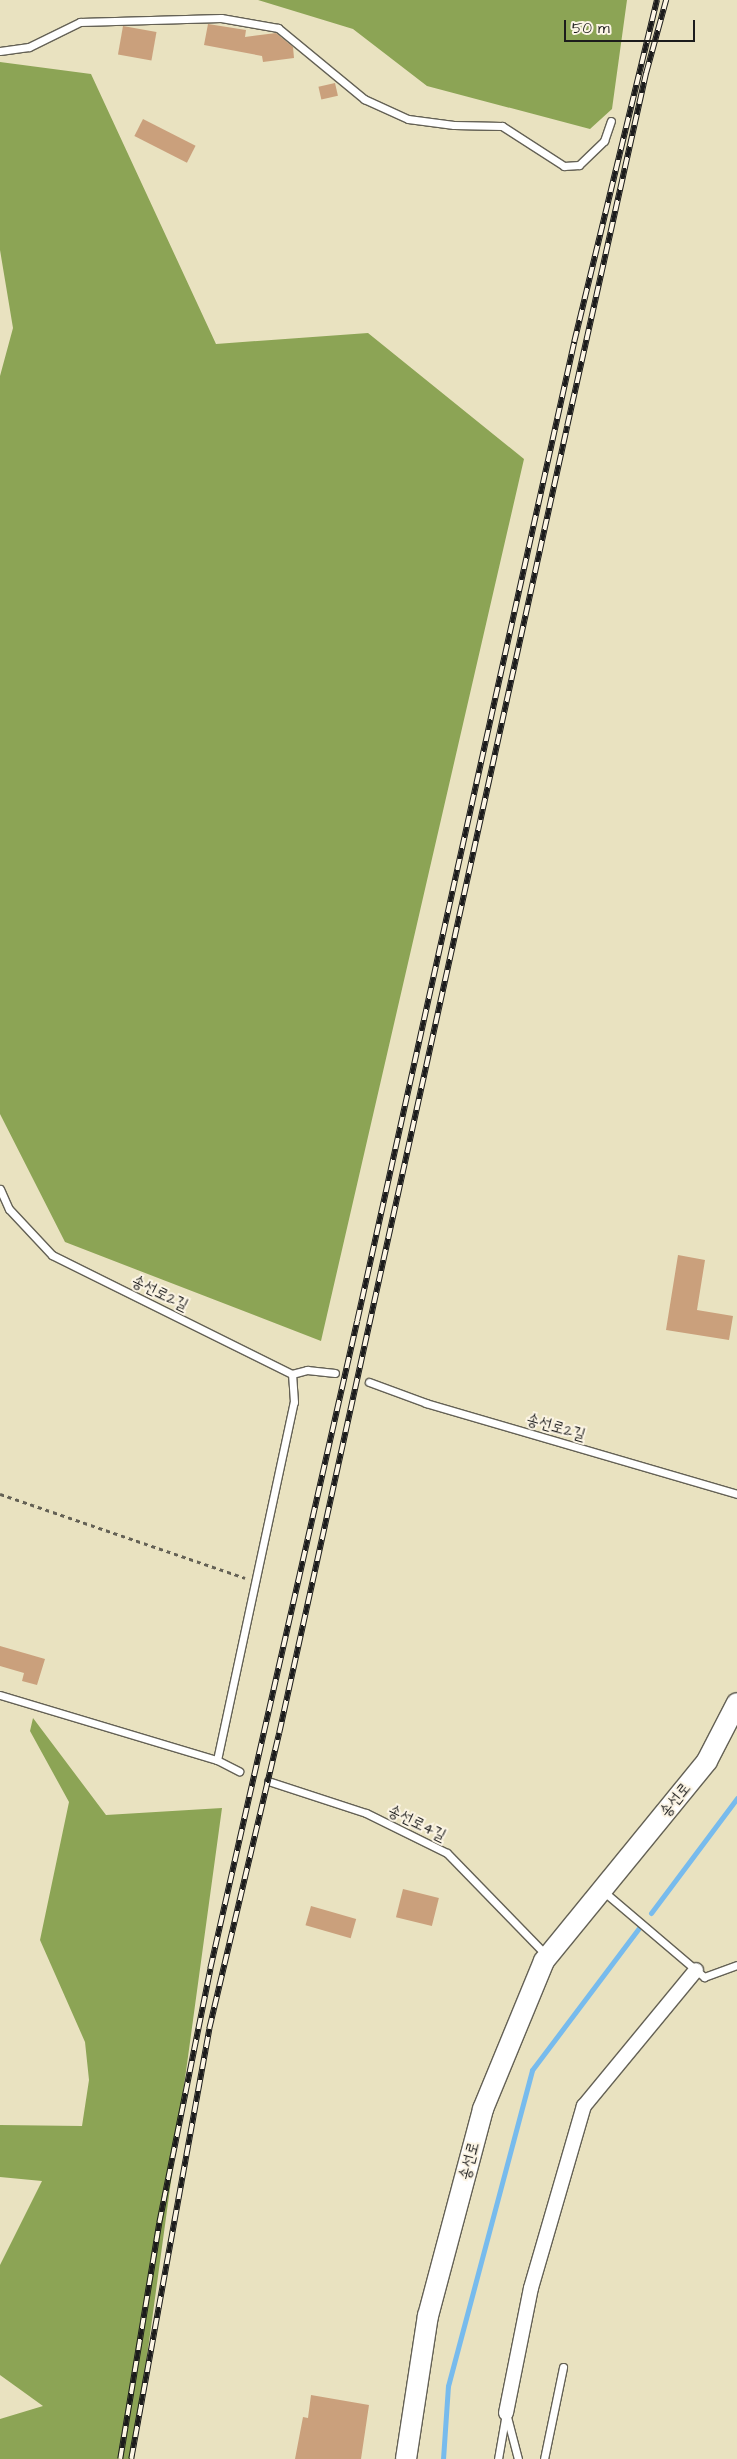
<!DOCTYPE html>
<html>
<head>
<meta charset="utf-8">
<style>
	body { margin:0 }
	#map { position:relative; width:737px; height:2459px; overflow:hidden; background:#e9e2c0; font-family:"Architects Daughter","Poor Story",sans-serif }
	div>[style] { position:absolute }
	.forest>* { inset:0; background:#8ca455 }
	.stream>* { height:5px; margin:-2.5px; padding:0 2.5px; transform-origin:2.5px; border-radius:2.5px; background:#77bbed }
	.building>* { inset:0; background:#caa07c; transform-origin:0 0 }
	.path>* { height:3px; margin-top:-1.5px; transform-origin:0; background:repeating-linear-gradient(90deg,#646155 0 4px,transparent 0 8px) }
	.roads { filter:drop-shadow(1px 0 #646155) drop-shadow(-1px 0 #646155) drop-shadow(0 1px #646155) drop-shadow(0 -1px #646155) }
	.lane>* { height:7px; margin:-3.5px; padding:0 3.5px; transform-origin:3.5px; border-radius:3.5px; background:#fff }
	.street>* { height:14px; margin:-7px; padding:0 7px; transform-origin:7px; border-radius:7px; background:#fff }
	.secondary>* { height:20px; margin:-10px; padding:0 10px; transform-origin:10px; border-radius:10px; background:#fff }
	.rail>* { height:5.5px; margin-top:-2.75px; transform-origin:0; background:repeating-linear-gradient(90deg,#fcf5e5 0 11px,#1c1c1c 0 22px); box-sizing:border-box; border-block:1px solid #1c1c1c }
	span { translate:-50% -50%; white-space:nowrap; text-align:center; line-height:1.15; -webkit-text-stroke:4px #fcf5e5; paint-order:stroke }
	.street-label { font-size:16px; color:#1c1c1c }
	.scale { position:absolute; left:564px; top:20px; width:131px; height:22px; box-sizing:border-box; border:2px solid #1c1c1c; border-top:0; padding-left:6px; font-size:15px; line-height:18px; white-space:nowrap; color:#1c1c1c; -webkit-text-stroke:4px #fcf5e5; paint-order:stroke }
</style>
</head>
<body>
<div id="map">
	<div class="forest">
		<i style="clip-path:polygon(258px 0,627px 0,612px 109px,590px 129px,427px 86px,353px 29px)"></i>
		<i style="clip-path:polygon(0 62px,91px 74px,216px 344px,368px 333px,524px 459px,321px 1341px,65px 1242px,0 1114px,0 376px,13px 328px,0 250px)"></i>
		<i style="clip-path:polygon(33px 1718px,106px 1815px,222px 1808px,133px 2459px,0 2459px,0 2419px,43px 2406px,0 2375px,0 2265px,42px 2181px,0 2177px,0 2125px,82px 2126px,89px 2080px,85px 2042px,40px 1940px,69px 1802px,30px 1731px)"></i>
	</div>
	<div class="stream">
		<i style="left:651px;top:1913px;width:144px;rotate:-53.2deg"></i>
		<i style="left:443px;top:2459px;width:73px;rotate:-86.1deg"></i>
		<i style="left:448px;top:2386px;width:327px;rotate:-75.1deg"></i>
		<i style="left:532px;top:2070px;width:178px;rotate:-53deg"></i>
	</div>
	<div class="building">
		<i style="clip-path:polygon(208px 24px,246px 30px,245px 37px,276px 33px,293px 47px,294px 58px,263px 62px,262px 56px,204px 45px)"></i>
		<i style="left:123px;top:26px;width:34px;height:29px;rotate:10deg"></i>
		<i style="left:335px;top:83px;width:13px;height:17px;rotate:77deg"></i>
		<i style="left:143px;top:119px;width:59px;height:19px;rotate:27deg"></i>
		<i style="clip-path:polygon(678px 1255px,705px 1260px,697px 1310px,733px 1316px,729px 1340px,666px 1330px)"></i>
		<i style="clip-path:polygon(0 1646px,45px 1659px,37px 1685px,22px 1681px,24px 1673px,0 1666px)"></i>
		<i style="left:403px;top:1889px;width:37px;height:29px;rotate:14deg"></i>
		<i style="left:311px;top:1906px;width:47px;height:20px;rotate:16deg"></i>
		<i style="clip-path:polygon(311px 2395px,369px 2405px,361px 2459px,295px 2459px,303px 2417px,308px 2418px)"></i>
	</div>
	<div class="path">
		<i style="left:0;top:1494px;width:259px;rotate:18.9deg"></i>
	</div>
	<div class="roads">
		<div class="lane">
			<i style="left:0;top:51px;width:29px;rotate:-8deg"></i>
			<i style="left:29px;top:47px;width:57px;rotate:-26.1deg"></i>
			<i style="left:80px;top:22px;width:141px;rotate:-1.6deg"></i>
			<i style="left:221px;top:18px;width:58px;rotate:10deg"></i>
			<i style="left:278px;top:28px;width:112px;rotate:39.5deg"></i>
			<i style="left:364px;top:99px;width:48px;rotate:24.4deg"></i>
			<i style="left:408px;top:119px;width:46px;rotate:7.4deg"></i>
			<i style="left:454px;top:125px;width:48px;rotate:1.2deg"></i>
			<i style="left:502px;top:126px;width:74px;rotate:32.8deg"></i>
			<i style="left:564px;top:166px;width:15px;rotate:-4deg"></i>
			<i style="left:579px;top:165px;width:35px;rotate:-44deg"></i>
			<i style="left:604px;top:141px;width:21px;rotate:-71deg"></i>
			<i style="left:0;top:1189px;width:22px;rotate:66deg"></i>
			<i style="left:9px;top:1209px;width:63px;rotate:46.9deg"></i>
			<i style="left:52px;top:1255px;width:268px;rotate:26.4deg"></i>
			<i style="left:292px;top:1374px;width:16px;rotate:-15deg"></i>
			<i style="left:307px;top:1370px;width:28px;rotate:6deg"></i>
			<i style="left:369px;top:1382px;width:61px;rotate:20.2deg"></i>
			<i style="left:426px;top:1403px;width:324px;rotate:16.3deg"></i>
			<i style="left:0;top:1695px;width:227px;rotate:16.7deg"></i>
			<i style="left:217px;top:1760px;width:25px;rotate:27deg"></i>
			<i style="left:217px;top:1760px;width:366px;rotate:-77.9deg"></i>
			<i style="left:294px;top:1402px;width:28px;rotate:-94deg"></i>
			<i style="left:268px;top:1781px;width:103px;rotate:18.1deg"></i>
			<i style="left:366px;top:1813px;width:90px;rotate:26.3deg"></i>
			<i style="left:447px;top:1853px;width:144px;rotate:45.8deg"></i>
			<i style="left:603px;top:1891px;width:133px;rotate:40.4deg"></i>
			<i style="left:704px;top:1977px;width:35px;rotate:-20deg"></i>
			<i style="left:498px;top:2459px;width:47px;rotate:-80.1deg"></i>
			<i style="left:506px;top:2413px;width:48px;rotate:75.4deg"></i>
			<i style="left:544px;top:2459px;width:94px;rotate:-78.3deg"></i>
		</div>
		<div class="street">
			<i style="left:506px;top:2413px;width:127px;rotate:-78.7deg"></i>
			<i style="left:531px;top:2288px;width:190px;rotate:-73.8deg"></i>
			<i style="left:584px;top:2106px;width:176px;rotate:-50.5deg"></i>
		</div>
		<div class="secondary">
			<i style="left:406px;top:2459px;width:145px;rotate:-81.3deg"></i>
			<i style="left:428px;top:2316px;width:214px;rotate:-75.1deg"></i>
			<i style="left:483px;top:2109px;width:160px;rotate:-67.6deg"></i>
			<i style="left:544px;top:1961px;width:258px;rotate:-50.8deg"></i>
			<i style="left:707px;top:1761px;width:65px;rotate:-62.7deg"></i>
		</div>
	</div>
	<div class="rail">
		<i style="left:120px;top:2459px;width:239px;rotate:-80.6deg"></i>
		<i style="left:159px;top:2223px;width:259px;rotate:-78.6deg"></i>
		<i style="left:210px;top:1969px;width:664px;rotate:-77.22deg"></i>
		<i style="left:357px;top:1321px;width:1003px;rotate:-77.5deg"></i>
		<i style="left:574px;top:342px;width:352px;rotate:-76.4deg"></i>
		<i style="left:131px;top:2459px;width:437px;rotate:-79.7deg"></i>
		<i style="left:209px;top:2029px;width:304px;rotate:-76.7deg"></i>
		<i style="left:279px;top:1733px;width:1338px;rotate:-77.57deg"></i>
		<i style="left:567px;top:426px;width:362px;rotate:-77.4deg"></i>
		<i style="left:646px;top:73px;width:76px;rotate:-74.7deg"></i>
	</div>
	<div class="street-label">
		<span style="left:160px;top:1293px;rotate:26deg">송선로2길</span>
		<span style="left:556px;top:1427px;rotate:16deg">송선로2길</span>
		<span style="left:675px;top:1800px;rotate:-51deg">송선로</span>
		<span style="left:417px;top:1823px;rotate:26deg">송선로4길</span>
		<span style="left:469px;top:2161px;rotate:-75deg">송선로</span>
	</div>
	<div class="scale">50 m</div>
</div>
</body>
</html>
